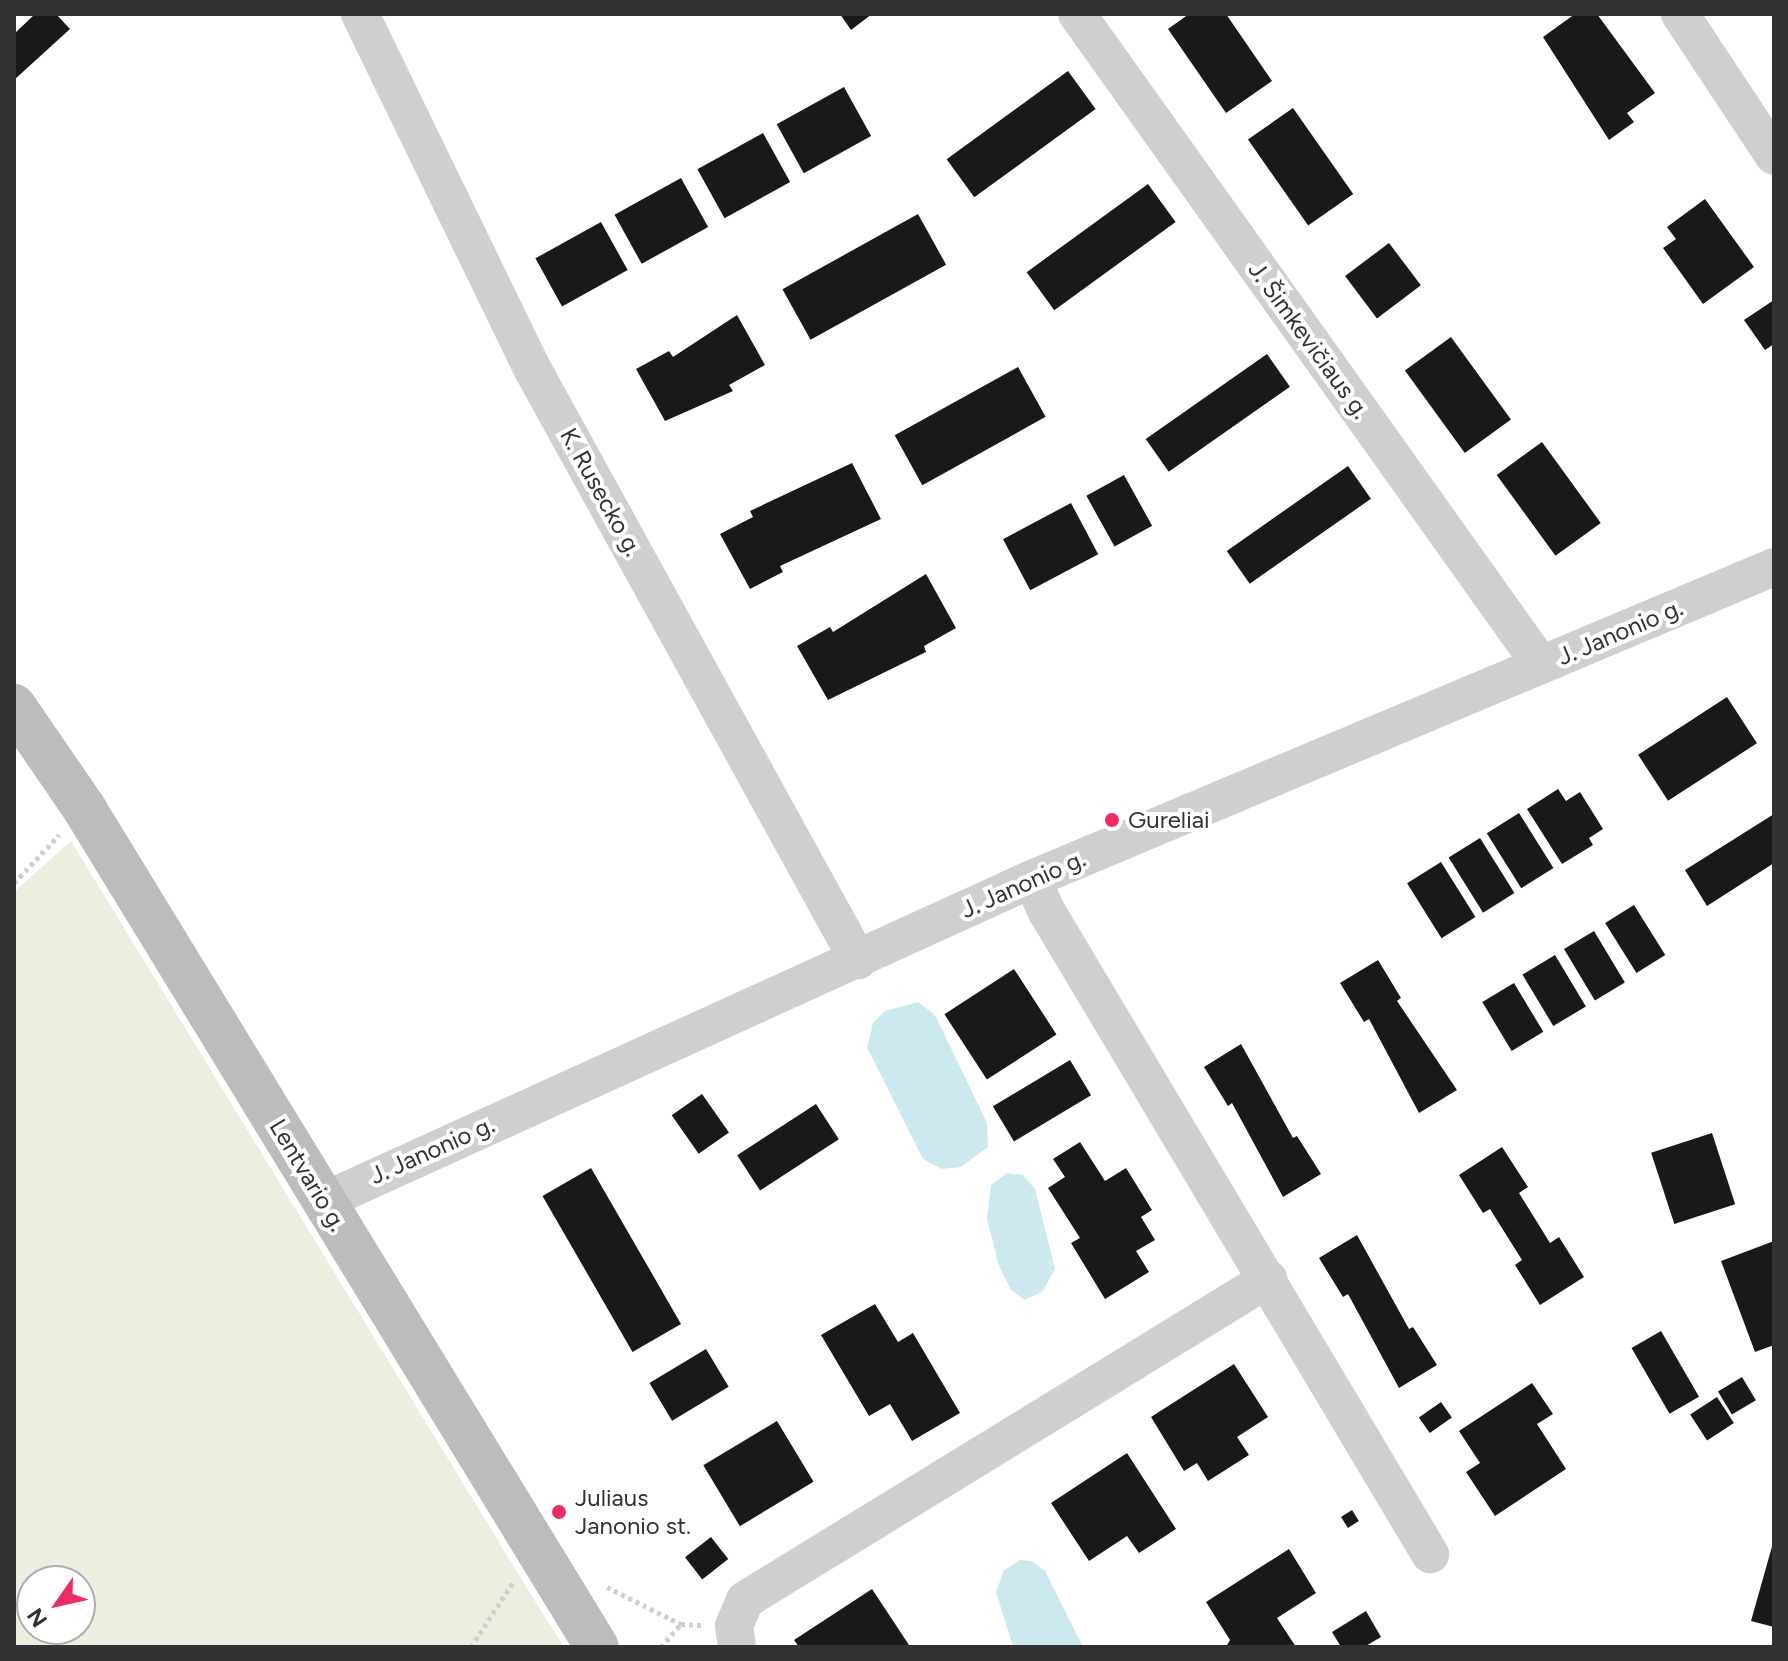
<!DOCTYPE html>
<html>
<head>
<meta charset="utf-8">
<style>
	body { margin:0 }
	#map { position:relative; width:1788px; height:1661px; overflow:hidden; background:#fff; font-family:Figtree,sans-serif }
	div>[style] { position:absolute }
	.green>* { inset:0; background:#ebefdf }
	.water>* { inset:0; background:#cbe9ef }
	.building>* { inset:0; background:#191919; transform-origin:0 0 }
	.path>* { height:5px; margin-top:-2.5px; transform-origin:0; background:repeating-linear-gradient(90deg,#cfcfcf 0 4px,transparent 0 8px) }
	.minor>* { height:38px; margin:-19px; padding:0 19px; transform-origin:19px; border-radius:19px; background:#cfcfcf }
	.secondary>* { height:44px; margin:-22px; padding:0 22px; transform-origin:22px; border-radius:22px; background:#bcbcbc }
	.dots>* { width:22px; height:22px; translate:-50% -50%; box-sizing:border-box; border:4px solid #fff; border-radius:50% }
	span { translate:-50% -50%; white-space:nowrap; text-align:center; line-height:1.15; -webkit-text-stroke:8px #fff; paint-order:stroke }
	.street-label { font-size:24px; color:#323232 }
	.poi-label { font-size:24px; color:#323232 }
	.left { translate:0 -50%; text-align:left }
	.frame { position:absolute; inset:0; border:16px solid #323232; pointer-events:none }
	.north { position:absolute; left:16px; top:1565px; width:80px; height:80px; box-sizing:border-box; background:#fff; border:2px solid #adadad; border-radius:50%; rotate:236deg; font-size:22px; font-weight:700; line-height:32px; text-align:center; color:#323232 }
	.north::after { content:''; display:block; margin:auto; width:28px; height:36px; background:#f02c65; clip-path:polygon(50% 0,100% 100%,50% 72%,0 100%) }
</style>
</head>
<body>
<div id="map">
	<div class="green">
		<i style="clip-path:polygon(evenodd,71px 841px,538px 1606px,564px 1647px,14px 1647px,14px 892px,71px 841px,32px 1581px,80px 1581px,80px 1629px,32px 1629px,32px 1581px)"></i>
	</div>
	<div class="water">
		<i style="clip-path:polygon(918px 1002px,935px 1015px,987px 1123px,988px 1147px,961px 1167px,942px 1169px,923px 1159px,867px 1047px,873px 1023px,885px 1011px)"></i>
		<i style="clip-path:polygon(1007px 1173px,1023px 1175px,1035px 1189px,1055px 1269px,1043px 1291px,1025px 1300px,1011px 1290px,999px 1266px,987px 1219px,991px 1185px)"></i>
		<i style="clip-path:polygon(1020px 1560px,1032px 1561px,1045px 1571px,1083px 1647px,1013px 1647px,996px 1592px,1004px 1570px)"></i>
	</div>
	<div class="building">
		<i style="clip-path:polygon(35px 14px,56px 14px,70px 29px,14px 80px,14px 34px)"></i>
		<i style="clip-path:polygon(840px 14px,872px 14px,851px 30px)"></i>
		<i style="clip-path:polygon(1189px 14px,1226px 14px,1272px 81px,1226px 113px,1168px 29px)"></i>
		<i style="clip-path:polygon(1575px 14px,1597px 14px,1655px 93px,1627px 113px,1634px 122px,1609px 140px,1543px 37px)"></i>
		<i style="left:1068px;top:71px;width:47px;height:150px;rotate:54deg"></i>
		<i style="left:844px;top:87px;width:56px;height:77px;rotate:61deg"></i>
		<i style="left:1293px;top:108px;width:105px;height:55px;rotate:55deg"></i>
		<i style="left:763px;top:133px;width:56px;height:75px;rotate:61deg"></i>
		<i style="left:681px;top:178px;width:56px;height:76px;rotate:61deg"></i>
		<i style="left:1148px;top:184px;width:47px;height:150px;rotate:54deg"></i>
		<i style="clip-path:polygon(1705px 199px,1754px 267px,1703px 304px,1663px 248px,1676px 239px,1667px 227px)"></i>
		<i style="left:918px;top:214px;width:58px;height:155px;rotate:61deg"></i>
		<i style="left:601px;top:222px;width:55px;height:75px;rotate:61deg"></i>
		<i style="left:1389px;top:243px;width:53px;height:55px;rotate:53deg"></i>
		<i style="clip-path:polygon(1774px 300px,1774px 344px,1765px 350px,1744px 320px)"></i>
		<i style="clip-path:polygon(737px 315px,765px 365px,729px 385px,733px 391px,665px 421px,636px 369px,669px 351px,673px 357px)"></i>
		<i style="left:1451px;top:337px;width:102px;height:57px;rotate:54deg"></i>
		<i style="left:1267px;top:354px;width:40px;height:148px;rotate:55deg"></i>
		<i style="left:1018px;top:367px;width:57px;height:141px;rotate:61deg"></i>
		<i style="left:1542px;top:442px;width:100px;height:56px;rotate:54deg"></i>
		<i style="clip-path:polygon(852px 463px,881px 519px,780px 566px,783px 572px,750px 589px,720px 534px,753px 517px,750px 511px)"></i>
		<i style="left:1348px;top:466px;width:40px;height:148px;rotate:55deg"></i>
		<i style="left:1124px;top:475px;width:58px;height:43px;rotate:61deg"></i>
		<i style="left:1071px;top:503px;width:58px;height:77px;rotate:62deg"></i>
		<i style="clip-path:polygon(926px 574px,956px 628px,924px 646px,926px 652px,828px 700px,797px 646px,830px 627px,833px 632px)"></i>
		<i style="left:1727px;top:697px;width:55px;height:106px;rotate:57deg"></i>
		<i style="clip-path:polygon(1558px 789px,1566px 801px,1580px 792px,1603px 829px,1589px 838px,1593px 845px,1562px 864px,1527px 809px)"></i>
		<i style="left:1519px;top:813px;width:65px;height:38px;rotate:58deg"></i>
		<i style="clip-path:polygon(1774px 814px,1774px 863px,1707px 906px,1685px 870px)"></i>
		<i style="left:1480px;top:838px;width:65px;height:37px;rotate:58deg"></i>
		<i style="left:1441px;top:862px;width:65px;height:40px;rotate:58deg"></i>
		<i style="left:1634px;top:905px;width:59px;height:34px;rotate:58deg"></i>
		<i style="left:1594px;top:931px;width:60px;height:35px;rotate:59deg"></i>
		<i style="left:1555px;top:955px;width:60px;height:38px;rotate:59deg"></i>
		<i style="clip-path:polygon(1378px 960px,1401px 998px,1397px 1001px,1457px 1090px,1419px 1113px,1369px 1019px,1364px 1022px,1340px 983px)"></i>
		<i style="left:1014px;top:969px;width:78px;height:83px;rotate:57deg"></i>
		<i style="left:1514px;top:983px;width:57px;height:37px;rotate:59deg"></i>
		<i style="clip-path:polygon(1241px 1044px,1293px 1138px,1297px 1136px,1321px 1174px,1283px 1197px,1232px 1103px,1228px 1106px,1204px 1067px)"></i>
		<i style="left:1070px;top:1060px;width:41px;height:90px;rotate:59deg"></i>
		<i style="left:702px;top:1094px;width:47px;height:37px;rotate:55deg"></i>
		<i style="left:816px;top:1104px;width:42px;height:94px;rotate:57deg"></i>
		<i style="left:1712px;top:1133px;width:75px;height:64px;rotate:72deg"></i>
		<i style="clip-path:polygon(1080px 1142px,1105px 1181px,1126px 1168px,1152px 1210px,1141px 1217px,1155px 1240px,1136px 1251px,1149px 1272px,1105px 1299px,1071px 1243px,1080px 1238px,1048px 1188px,1065px 1177px,1053px 1159px)"></i>
		<i style="clip-path:polygon(1502px 1147px,1528px 1187px,1519px 1193px,1550px 1243px,1559px 1237px,1584px 1277px,1540px 1305px,1515px 1265px,1522px 1260px,1490px 1209px,1483px 1213px,1459px 1175px)"></i>
		<i style="left:591px;top:1168px;width:180px;height:56px;rotate:60deg"></i>
		<i style="clip-path:polygon(1357px 1235px,1409px 1329px,1413px 1327px,1437px 1365px,1399px 1388px,1348px 1294px,1343px 1297px,1319px 1258px)"></i>
		<i style="clip-path:polygon(1774px 1241px,1774px 1345px,1755px 1352px,1721px 1261px)"></i>
		<i style="clip-path:polygon(875px 1304px,898px 1342px,913px 1333px,960px 1413px,912px 1441px,890px 1404px,869px 1416px,821px 1335px)"></i>
		<i style="left:1661px;top:1331px;width:76px;height:34px;rotate:60deg"></i>
		<i style="left:706px;top:1349px;width:44px;height:66px;rotate:59deg"></i>
		<i style="clip-path:polygon(1234px 1364px,1268px 1417px,1237px 1437px,1249px 1455px,1208px 1481px,1197px 1463px,1184px 1471px,1151px 1417px)"></i>
		<i style="left:1742px;top:1377px;width:27px;height:28px;rotate:59deg"></i>
		<i style="clip-path:polygon(1532px 1383px,1553px 1414px,1537px 1424px,1566px 1469px,1495px 1516px,1466px 1472px,1480px 1463px,1459px 1431px)"></i>
		<i style="left:1717px;top:1397px;width:31px;height:32px;rotate:57deg"></i>
		<i style="left:1441px;top:1402px;width:19px;height:27px;rotate:55deg"></i>
		<i style="left:777px;top:1421px;width:71px;height:86px;rotate:59deg"></i>
		<i style="clip-path:polygon(1127px 1453px,1176px 1529px,1139px 1553px,1127px 1536px,1089px 1561px,1051px 1503px)"></i>
		<i style="left:1352px;top:1510px;width:13px;height:13px;rotate:58deg"></i>
		<i style="left:711px;top:1537px;width:28px;height:33px;rotate:52deg"></i>
		<i style="clip-path:polygon(1773px 1543px,1774px 1543px,1774px 1627px,1751px 1621px)"></i>
		<i style="clip-path:polygon(1289px 1549px,1316px 1593px,1277px 1618px,1296px 1647px,1226px 1647px,1230px 1640px,1206px 1602px)"></i>
		<i style="clip-path:polygon(872px 1589px,909px 1645px,799px 1647px,794px 1640px)"></i>
		<i style="clip-path:polygon(1366px 1611px,1381px 1637px,1364px 1647px,1341px 1647px,1332px 1632px)"></i>
	</div>
	<div class="path">
		<i style="left:14px;top:883px;width:66px;rotate:-46.8deg"></i>
		<i style="left:607px;top:1587px;width:83px;rotate:26.6deg"></i>
		<i style="left:471px;top:1647px;width:79px;rotate:-56.9deg"></i>
		<i style="left:661px;top:1647px;width:30px;rotate:-49deg"></i>
		<i style="left:681px;top:1624px;width:20px;rotate:3deg"></i>
	</div>
	<div class="minor">
		<i style="left:360px;top:14px;width:396px;rotate:64.1deg"></i>
		<i style="left:533px;top:370px;width:674px;rotate:61.15deg"></i>
		<i style="left:1077px;top:14px;width:799px;rotate:54.52deg"></i>
		<i style="left:1680px;top:14px;width:170px;rotate:56.5deg"></i>
		<i style="left:1032px;top:879px;width:36px;rotate:66deg"></i>
		<i style="left:1047px;top:912px;width:748px;rotate:59.18deg"></i>
		<i style="left:324px;top:1201px;width:778px;rotate:-24.46deg"></i>
		<i style="left:1032px;top:879px;width:805px;rotate:-22.81deg"></i>
		<i style="left:737px;top:1647px;width:21px;rotate:-98deg"></i>
		<i style="left:734px;top:1626px;width:28px;rotate:-67deg"></i>
		<i style="left:745px;top:1600px;width:614px;rotate:-31.54deg"></i>
	</div>
	<div class="secondary">
		<i style="left:14px;top:706px;width:124px;rotate:55.5deg"></i>
		<i style="left:84px;top:808px;width:983px;rotate:58.56deg"></i>
	</div>
	<div class="dots">
		<i style="left:1112px;top:820px;background:#f02c65"></i>
		<i style="left:559px;top:1512px;background:#f02c65"></i>
	</div>
	<div class="street-label">
		<span style="left:1309px;top:340px;rotate:54deg">J. Šimkevičiaus g.</span>
		<span style="left:601px;top:492px;rotate:61deg">K. Rusecko g.</span>
		<span style="left:1620px;top:632px;rotate:-23deg">J. Janonio g.</span>
		<span style="left:1023px;top:884px;rotate:-24deg">J. Janonio g.</span>
		<span style="left:432px;top:1150px;rotate:-24deg">J. Janonio g.</span>
		<span style="left:308px;top:1175px;rotate:59deg">Lentvario g.</span>
	</div>
	<div class="poi-label">
		<span class="left" style="left:1128px;top:820px">Gureliai</span>
		<span class="left" style="left:575px;top:1512px">Juliaus<br>Janonio st.</span>
	</div>
	<div class="frame"></div>
	<div class="north">N</div>
</div>
</body>
</html>
